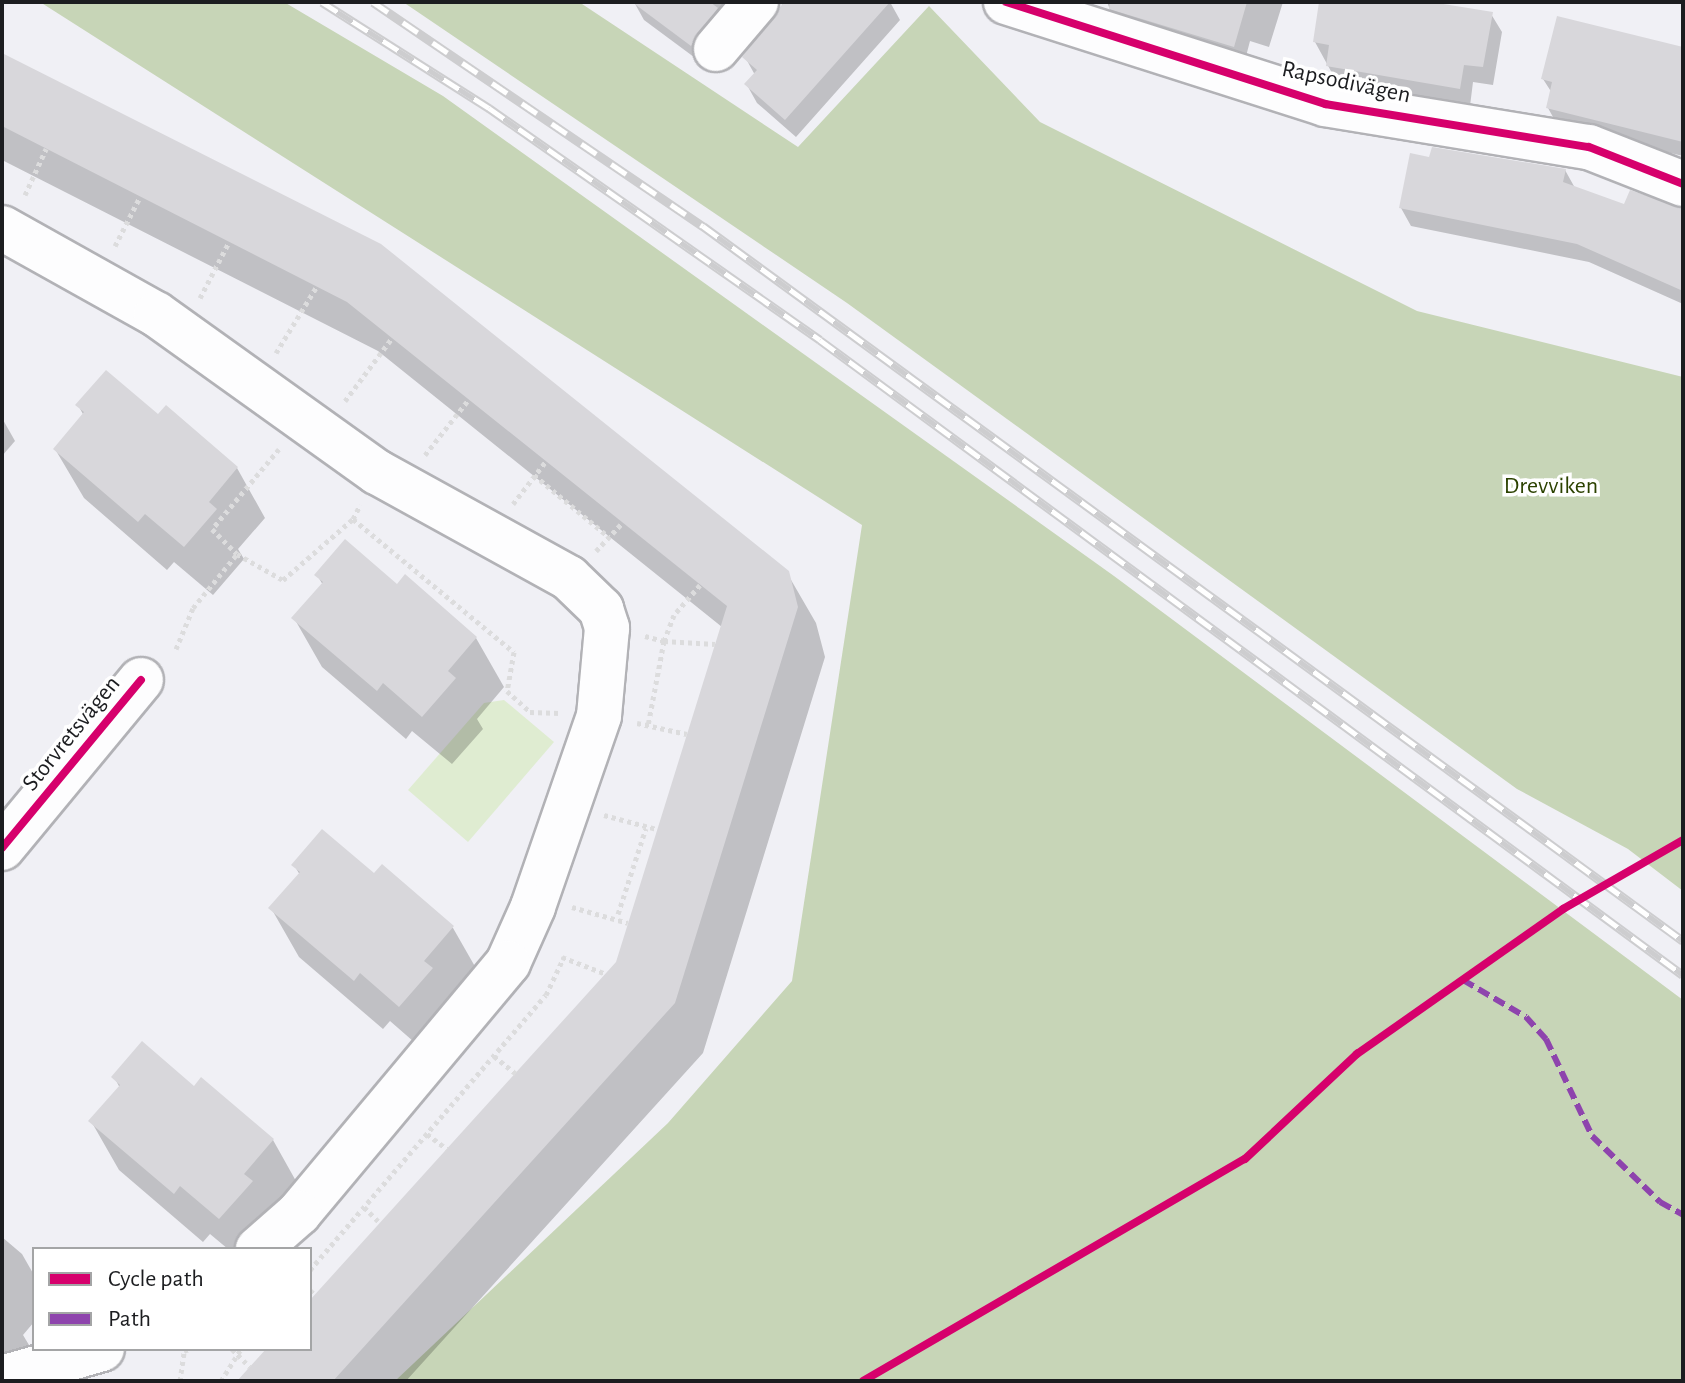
<!DOCTYPE html>
<html>
<head>
<meta charset="utf-8">
<style>
	body { margin:0 }
	#map { position:relative; width:1685px; height:1383px; overflow:hidden; background:#f0f0f5; font-family:"Alegreya Sans",sans-serif }
	div>[style] { position:absolute }
	.green>* { inset:0; background:#dfecd1 }
	.forest>* { inset:0; background:#c7d5b7 }
	.shadow>* { inset:0; background:#0003 }
	.building>* { inset:0; background:#d8d7db }
	.path>* { height:5px; margin-top:-2.5px; transform-origin:0; background:repeating-linear-gradient(90deg,#dcdcdd 0 4px,transparent 0 8px) }
	.roads { filter:drop-shadow(2px 0 #b2b2b6) drop-shadow(-2px 0 #b2b2b6) drop-shadow(0 2px #b2b2b6) drop-shadow(0 -2px #b2b2b6) }
	.minor>* { height:44px; margin:-22px; padding:0 22px; transform-origin:22px; border-radius:22px; background:#fdfdfe }
	.rail>* { height:9px; margin-top:-4.5px; transform-origin:0; background:repeating-linear-gradient(90deg,#fff 0 18px,#cdcdcf 0 36px); box-sizing:border-box; border-block:2px solid #cdcdcf }
	.quiet>* { height:6px; margin-top:-3px; transform-origin:0; background:repeating-linear-gradient(90deg,#8e44ad 0 12px,transparent 0 18px) }
	.cycleway>* { height:8px; margin:-4px; padding:0 4px; transform-origin:4px; border-radius:4px; background:#d6006c }
	span { translate:-50% -50%; white-space:nowrap; text-align:center; line-height:1.15; -webkit-text-stroke:7px #fff; paint-order:stroke }
	.street-label { font-size:24px; color:#1c1d20 }
	.park-label { font-size:24px; color:#2c4200 }
	.frame { position:absolute; inset:0; border:4px solid #1c1d20; pointer-events:none }
	.legend { position:absolute; left:32px; top:1247px; width:280px; height:104px; box-sizing:border-box; background:#fff; border:2px solid #a4a5a6; margin:0; padding:10px 14px; list-style:none; font-size:24px; color:#1c1d20 }
	.legend li { display:flex; align-items:center; gap:16px; height:40px }
	.legend b { width:40px; border:2px solid #a4a5a6 }
</style>
</head>
<body>
<div id="map">
	<div class="green">
		<i style="clip-path:polygon(504px 700px,554px 742px,468px 842px,408px 790px,484px 703px)"></i>
	</div>
	<div class="forest">
		<i style="clip-path:polygon(40px 2px,284px 2px,443px 96px,1114px 576px,1683px 1000px,1683px 1381px,395px 1381px,668px 1123px,792px 981px,862px 525px)"></i>
		<i style="clip-path:polygon(403px 2px,579px 2px,798px 147px,929px 6px,1040px 122px,1417px 311px,1683px 377px,1683px 891px,1628px 849px,1517px 789px,847px 303px)"></i>
	</div>
	<div class="shadow">
		<i style="clip-path:polygon(634px 2px,749px 2px,702px 63px,644px 20px)"></i>
		<i style="clip-path:polygon(781px 2px,890px 2px,900px 20px,796px 137px,757px 103px,747px 85px,755px 75px,745px 57px,783px 8px)"></i>
		<i style="clip-path:polygon(1107px 2px,1283px 2px,1269px 47px,1250px 41px,1244px 64px,1116px 25px)"></i>
		<i style="clip-path:polygon(1321px 2px,1419px 2px,1491px 14px,1502px 32px,1493px 85px,1473px 82px,1470px 106px,1338px 84px,1315px 42px)"></i>
		<i style="clip-path:polygon(1683px 49px,1683px 156px,1558px 126px,1548px 108px,1552px 93px,1543px 79px)"></i>
		<i style="clip-path:polygon(2px 55px,787px 573px,816px 623px,825px 657px,703px 1053px,406px 1381px,239px 1381px,268px 1349px,310px 1349px,310px 1303px,618px 963px,722px 627px,378px 351px,2px 160px)"></i>
		<i style="clip-path:polygon(1431px 159px,1565px 170px,1575px 188px,1625px 206px,1683px 209px,1683px 304px,1589px 262px,1411px 226px,1401px 208px)"></i>
		<i style="clip-path:polygon(78px 405px,237px 468px,265px 518px,238px 549px,244px 559px,213px 595px,174px 562px,167px 570px,84px 498px,55px 449px,84px 416px)"></i>
		<i style="clip-path:polygon(2px 418px,15px 441px,2px 456px)"></i>
		<i style="clip-path:polygon(317px 575px,398px 586px,476px 638px,504px 687px,477px 719px,483px 729px,452px 764px,412px 731px,406px 739px,322px 667px,294px 618px,323px 585px)"></i>
		<i style="clip-path:polygon(294px 865px,374px 876px,382px 867px,453px 928px,481px 977px,429px 1055px,390px 1021px,383px 1029px,299px 957px,271px 908px,300px 875px)"></i>
		<i style="clip-path:polygon(114px 1077px,194px 1088px,273px 1140px,301px 1190px,264px 1249px,228px 1249px,210px 1234px,203px 1242px,119px 1170px,91px 1121px,120px 1088px)"></i>
		<i style="clip-path:polygon(2px 1237px,22px 1254px,34px 1275px,34px 1322px,23px 1335px,29px 1345px,2px 1376px)"></i>
	</div>
	<div class="building">
		<i style="clip-path:polygon(632px 2px,710px 2px,718px 8px,691px 46px)"></i>
		<i style="clip-path:polygon(784px 2px,890px 2px,785px 120px,744px 84px,757px 70px,742px 57px)"></i>
		<i style="clip-path:polygon(1110px 2px,1247px 2px,1234px 47px,1109px 9px)"></i>
		<i style="clip-path:polygon(1319px 2px,1431px 2px,1493px 12px,1483px 67px,1464px 65px,1460px 89px,1326px 66px,1329px 45px,1313px 42px)"></i>
		<i style="clip-path:polygon(1557px 16px,1683px 47px,1683px 142px,1546px 108px,1552px 82px,1541px 79px)"></i>
		<i style="clip-path:polygon(2px 53px,381px 244px,789px 571px,798px 607px,675px 1003px,333px 1381px,237px 1381px,266px 1349px,310px 1349px,310px 1300px,616px 962px,727px 606px,347px 302px,2px 126px)"></i>
		<i style="clip-path:polygon(1432px 147px,1566px 169px,1563px 182px,1624px 204px,1630px 190px,1683px 208px,1683px 291px,1577px 244px,1399px 208px,1410px 153px,1429px 157px)"></i>
		<i style="clip-path:polygon(106px 370px,158px 414px,166px 405px,238px 467px,209px 502px,217px 509px,184px 547px,145px 514px,138px 522px,53px 449px,84px 412px,75px 405px)"></i>
		<i style="clip-path:polygon(345px 539px,397px 584px,405px 574px,477px 637px,448px 671px,456px 678px,422px 717px,383px 683px,377px 691px,291px 618px,323px 582px,314px 575px)"></i>
		<i style="clip-path:polygon(322px 829px,374px 873px,382px 864px,454px 926px,424px 961px,433px 968px,399px 1007px,360px 973px,354px 981px,268px 908px,300px 872px,291px 865px)"></i>
		<i style="clip-path:polygon(142px 1041px,194px 1086px,201px 1077px,274px 1139px,244px 1174px,253px 1181px,219px 1219px,180px 1186px,174px 1194px,88px 1121px,120px 1085px,111px 1077px)"></i>
	</div>
	<div class="path">
		<i style="left:25px;top:195px;width:51px;rotate:-65.5deg"></i>
		<i style="left:115px;top:246px;width:55px;rotate:-63deg"></i>
		<i style="left:200px;top:298px;width:63px;rotate:-62.6deg"></i>
		<i style="left:276px;top:353px;width:79px;rotate:-58.5deg"></i>
		<i style="left:345px;top:401px;width:79px;rotate:-53.3deg"></i>
		<i style="left:279px;top:449px;width:104px;rotate:129.9deg"></i>
		<i style="left:212px;top:529px;width:35px;rotate:45deg"></i>
		<i style="left:237px;top:554px;width:53px;rotate:29.5deg"></i>
		<i style="left:283px;top:580px;width:93px;rotate:-41.1deg"></i>
		<i style="left:353px;top:519px;width:16px;rotate:-63deg"></i>
		<i style="left:425px;top:455px;width:71px;rotate:-51.8deg"></i>
		<i style="left:534px;top:475px;width:97px;rotate:39.6deg"></i>
		<i style="left:513px;top:504px;width:54px;rotate:-52.5deg"></i>
		<i style="left:353px;top:519px;width:209px;rotate:39.6deg"></i>
		<i style="left:514px;top:652px;width:40px;rotate:100deg"></i>
		<i style="left:507px;top:691px;width:31px;rotate:42deg"></i>
		<i style="left:530px;top:712px;width:30px;rotate:2deg"></i>
		<i style="left:596px;top:551px;width:38px;rotate:-47deg"></i>
		<i style="left:700px;top:585px;width:40px;rotate:131deg"></i>
		<i style="left:674px;top:615px;width:28px;rotate:111deg"></i>
		<i style="left:664px;top:641px;width:51px;rotate:3.4deg"></i>
		<i style="left:645px;top:636px;width:20px;rotate:15deg"></i>
		<i style="left:664px;top:641px;width:86px;rotate:100.7deg"></i>
		<i style="left:176px;top:649px;width:44px;rotate:-67.5deg"></i>
		<i style="left:193px;top:608px;width:70px;rotate:-50.8deg"></i>
		<i style="left:637px;top:723px;width:51px;rotate:12.4deg"></i>
		<i style="left:604px;top:815px;width:55px;rotate:14.8deg"></i>
		<i style="left:1623px;top:873px;width:68px;rotate:-28.8deg"></i>
		<i style="left:572px;top:907px;width:58px;rotate:15.9deg"></i>
		<i style="left:618px;top:914px;width:90px;rotate:-72deg"></i>
		<i style="left:562px;top:957px;width:47px;rotate:21.1deg"></i>
		<i style="left:494px;top:1056px;width:28px;rotate:39deg"></i>
		<i style="left:427px;top:1134px;width:25px;rotate:37deg"></i>
		<i style="left:364px;top:1207px;width:23px;rotate:45deg"></i>
		<i style="left:310px;top:1270px;width:362px;rotate:-49.4deg"></i>
		<i style="left:546px;top:995px;width:42px;rotate:-64.7deg"></i>
		<i style="left:310px;top:1290px;width:7px;rotate:45deg"></i>
		<i style="left:232px;top:1349px;width:25px;rotate:45deg"></i>
		<i style="left:180px;top:1381px;width:30px;rotate:-82deg"></i>
		<i style="left:184px;top:1351px;width:5px;rotate:-22deg"></i>
		<i style="left:221px;top:1381px;width:38px;rotate:-58deg"></i>
		<i style="left:863px;top:1381px;width:442px;rotate:-30.2deg"></i>
		<i style="left:1245px;top:1159px;width:154px;rotate:-43.2deg"></i>
		<i style="left:1357px;top:1054px;width:252px;rotate:-35.1deg"></i>
	</div>
	<div class="roads">
		<div class="minor">
			<i style="left:1006px;top:2px;width:335px;rotate:17.7deg"></i>
			<i style="left:1325px;top:104px;width:267px;rotate:9.3deg"></i>
			<i style="left:1589px;top:147px;width:101px;rotate:21.5deg"></i>
			<i style="left:716px;top:49px;width:62px;rotate:-49.6deg"></i>
			<i style="left:2px;top:228px;width:176px;rotate:29.2deg"></i>
			<i style="left:156px;top:314px;width:272px;rotate:35.6deg"></i>
			<i style="left:377px;top:472px;width:219px;rotate:28.9deg"></i>
			<i style="left:569px;top:578px;width:45px;rotate:44.1deg"></i>
			<i style="left:601px;top:609px;width:20px;rotate:72deg"></i>
			<i style="left:607px;top:628px;width:88px;rotate:95.2deg"></i>
			<i style="left:599px;top:716px;width:202px;rotate:109.1deg"></i>
			<i style="left:533px;top:907px;width:61px;rotate:114.1deg"></i>
			<i style="left:508px;top:963px;width:326px;rotate:129.9deg"></i>
			<i style="left:299px;top:1213px;width:55px;rotate:138.7deg"></i>
			<i style="left:2px;top:848px;width:218px;rotate:-50.4deg"></i>
			<i style="left:2px;top:1378px;width:104px;rotate:-16.2deg"></i>
		</div>
	</div>
	<div class="rail">
		<i style="left:322px;top:2px;width:198px;rotate:32.4deg"></i>
		<i style="left:489px;top:108px;width:404px;rotate:35deg"></i>
		<i style="left:820px;top:340px;width:1071px;rotate:36.35deg"></i>
		<i style="left:373px;top:2px;width:399px;rotate:34.2deg"></i>
		<i style="left:703px;top:226px;width:1213px;rotate:36.11deg"></i>
	</div>
	<div class="quiet">
		<i style="left:1463px;top:980px;width:73px;rotate:30.4deg"></i>
		<i style="left:1526px;top:1017px;width:30px;rotate:48deg"></i>
		<i style="left:1546px;top:1039px;width:107px;rotate:64.6deg"></i>
		<i style="left:1592px;top:1136px;width:95px;rotate:44.1deg"></i>
		<i style="left:1660px;top:1202px;width:26px;rotate:29deg"></i>
	</div>
	<div class="cycleway">
		<i style="left:1006px;top:2px;width:335px;rotate:17.7deg"></i>
		<i style="left:1325px;top:104px;width:267px;rotate:9.3deg"></i>
		<i style="left:1589px;top:147px;width:101px;rotate:21.5deg"></i>
		<i style="left:2px;top:848px;width:218px;rotate:-50.4deg"></i>
		<i style="left:863px;top:1381px;width:442px;rotate:-30.2deg"></i>
		<i style="left:1245px;top:1159px;width:154px;rotate:-43.2deg"></i>
		<i style="left:1357px;top:1054px;width:252px;rotate:-35.1deg"></i>
		<i style="left:1563px;top:909px;width:138px;rotate:-29.9deg"></i>
	</div>
	<div class="street-label">
		<span style="left:1346px;top:83px;rotate:12deg">Rapsodivägen</span>
		<span style="left:72px;top:734px;rotate:-51deg">Storvretsvägen</span>
	</div>
	<div class="park-label">
		<span style="left:1551px;top:487px">Drevviken</span>
	</div>
	<div class="frame"></div>
	<ul class="legend">
	<li><b style="height:10px;background:#d6006c"></b>Cycle path</li>
	<li><b style="height:10px;background:#8e44ad"></b>Path</li>
	</ul>
</div>
</body>
</html>
